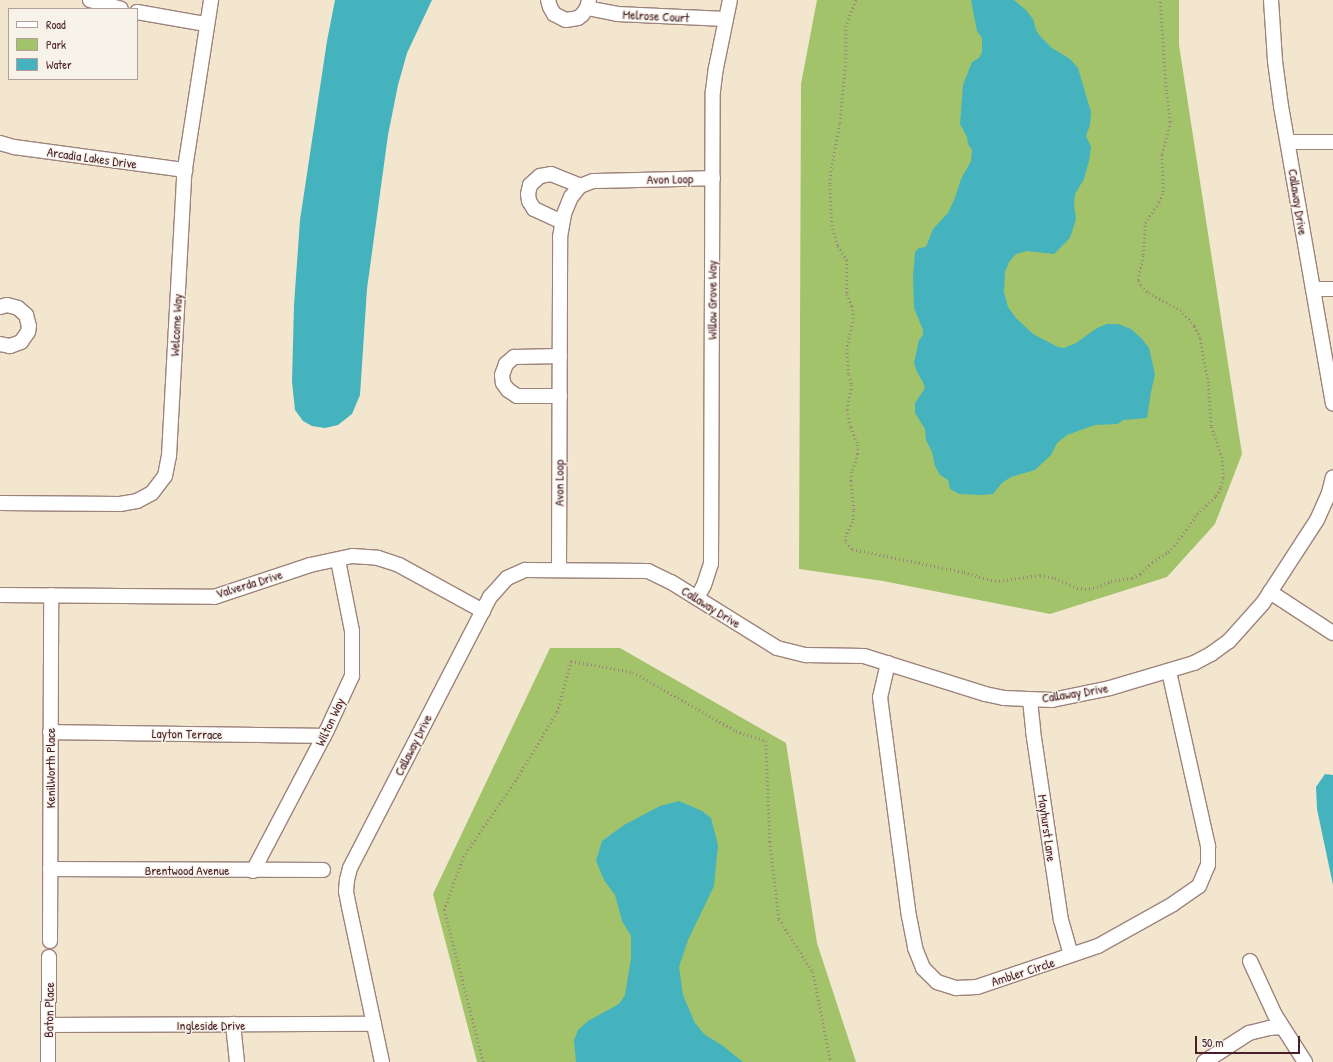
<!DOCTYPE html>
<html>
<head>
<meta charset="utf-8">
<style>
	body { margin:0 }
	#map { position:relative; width:1333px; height:1062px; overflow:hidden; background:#f2e7ce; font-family:"Patrick Hand",sans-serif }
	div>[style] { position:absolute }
	.green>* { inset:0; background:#a3c36b }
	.water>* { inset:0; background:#44b3bd }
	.path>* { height:2.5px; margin-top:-1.25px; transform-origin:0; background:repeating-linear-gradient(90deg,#9e837c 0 1px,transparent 0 4px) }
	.roads { filter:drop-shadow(1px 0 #9e837c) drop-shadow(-1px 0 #9e837c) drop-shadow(0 1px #9e837c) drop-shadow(0 -1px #9e837c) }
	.street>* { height:14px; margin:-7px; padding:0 7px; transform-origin:7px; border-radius:7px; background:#fff }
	span { translate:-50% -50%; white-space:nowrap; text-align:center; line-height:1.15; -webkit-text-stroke:3px #f7f3e8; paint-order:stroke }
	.street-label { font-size:13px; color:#4a1f2b }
	.legend { position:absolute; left:8px; top:8px; width:130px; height:72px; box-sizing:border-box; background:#f7f3e8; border:1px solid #b29e9c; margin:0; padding:5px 7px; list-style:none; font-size:12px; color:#4a1f2b }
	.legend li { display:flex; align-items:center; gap:8px; height:20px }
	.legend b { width:20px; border:1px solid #b29e9c }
	.scale { position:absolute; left:1195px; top:1036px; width:105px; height:18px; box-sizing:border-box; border:2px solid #4a1f2b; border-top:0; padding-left:5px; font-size:12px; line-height:14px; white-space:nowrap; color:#4a1f2b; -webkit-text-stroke:3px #f7f3e8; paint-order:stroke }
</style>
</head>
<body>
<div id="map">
	<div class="green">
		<i style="clip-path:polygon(817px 0,1179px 0,1179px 45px,1242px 454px,1215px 524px,1167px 577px,1050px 614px,883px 581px,799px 569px,801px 84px)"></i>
		<i style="clip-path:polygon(550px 648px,620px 648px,786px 743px,817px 943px,856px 1062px,477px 1062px,433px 894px)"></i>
	</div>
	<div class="water">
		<i style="clip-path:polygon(335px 0,432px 0,407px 53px,398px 85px,388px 135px,367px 289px,360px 395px,352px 414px,338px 425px,325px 428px,312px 426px,303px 421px,295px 410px,292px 382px,294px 305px,300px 220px,327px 41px)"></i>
		<i style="clip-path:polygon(971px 0,1014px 0,1026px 10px,1033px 19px,1036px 30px,1040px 36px,1052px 48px,1070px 59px,1078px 68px,1091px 112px,1090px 125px,1086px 136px,1091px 147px,1089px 161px,1084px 179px,1075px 194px,1074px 205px,1076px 219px,1070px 238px,1054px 254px,1027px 251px,1016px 254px,1009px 262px,1005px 272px,1004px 292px,1008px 307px,1016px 318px,1033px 334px,1058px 347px,1064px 348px,1076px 343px,1097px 328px,1107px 324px,1118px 324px,1131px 329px,1142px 339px,1149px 348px,1155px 374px,1151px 392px,1147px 418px,1123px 420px,1118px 424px,1095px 425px,1067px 435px,1057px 443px,1051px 455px,1035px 470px,1011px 477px,1002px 483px,993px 494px,982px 495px,959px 494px,950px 489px,948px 480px,940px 475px,935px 466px,932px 452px,926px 440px,925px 429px,915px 413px,915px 403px,925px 388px,923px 382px,917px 372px,914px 363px,919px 340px,923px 335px,923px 330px,914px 308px,913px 277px,915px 252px,919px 248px,926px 247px,933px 229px,948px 213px,955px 198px,961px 179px,971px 161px,972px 150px,968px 144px,967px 137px,960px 124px,963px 85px,972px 62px,979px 58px,982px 52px,982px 38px,977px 31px)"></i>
		<i style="clip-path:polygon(1325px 774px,1333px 775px,1333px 885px,1317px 809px,1316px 787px)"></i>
		<i style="clip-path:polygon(679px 801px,702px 811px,711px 818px,718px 845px,714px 886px,688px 940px,679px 967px,683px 995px,695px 1023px,704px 1034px,723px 1046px,743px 1062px,576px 1062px,574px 1040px,578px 1030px,588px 1021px,619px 1004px,625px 995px,631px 958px,631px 936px,622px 921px,615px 895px,604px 880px,596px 861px,602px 841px,624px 825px,660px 806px)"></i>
	</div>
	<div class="path">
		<i style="left:856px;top:0;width:28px;rotate:111deg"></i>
		<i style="left:846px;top:26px;width:36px;rotate:90deg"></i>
		<i style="left:846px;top:62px;width:62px;rotate:95.5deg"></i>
		<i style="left:840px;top:124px;width:48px;rotate:100.8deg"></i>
		<i style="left:831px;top:171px;width:14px;rotate:94deg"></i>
		<i style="left:830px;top:185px;width:40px;rotate:87.1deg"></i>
		<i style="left:832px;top:225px;width:22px;rotate:74deg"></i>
		<i style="left:838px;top:246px;width:17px;rotate:57deg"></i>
		<i style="left:847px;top:260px;width:34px;rotate:90deg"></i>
		<i style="left:847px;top:294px;width:13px;rotate:67deg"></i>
		<i style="left:852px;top:306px;width:12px;rotate:81deg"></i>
		<i style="left:854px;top:318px;width:32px;rotate:103deg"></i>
		<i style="left:847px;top:349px;width:26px;rotate:86deg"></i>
		<i style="left:849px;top:375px;width:10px;rotate:73deg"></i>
		<i style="left:852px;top:385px;width:25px;rotate:101deg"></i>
		<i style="left:847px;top:410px;width:17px;rotate:77deg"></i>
		<i style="left:851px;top:427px;width:19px;rotate:69deg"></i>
		<i style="left:858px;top:445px;width:9px;rotate:90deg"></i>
		<i style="left:858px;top:454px;width:19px;rotate:108deg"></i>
		<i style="left:852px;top:472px;width:9px;rotate:96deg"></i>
		<i style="left:851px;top:481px;width:30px;rotate:84deg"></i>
		<i style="left:854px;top:511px;width:11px;rotate:95deg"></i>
		<i style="left:853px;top:522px;width:16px;rotate:117deg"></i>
		<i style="left:846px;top:536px;width:6px;rotate:90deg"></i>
		<i style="left:846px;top:542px;width:9px;rotate:49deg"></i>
		<i style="left:852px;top:549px;width:114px;rotate:11.6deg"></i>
		<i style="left:964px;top:572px;width:28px;rotate:17deg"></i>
		<i style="left:991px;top:580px;width:8px;rotate:7deg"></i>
		<i style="left:999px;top:581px;width:41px;rotate:-8.3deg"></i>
		<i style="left:1040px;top:575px;width:15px;rotate:11deg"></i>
		<i style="left:1055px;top:578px;width:24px;rotate:24deg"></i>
		<i style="left:1077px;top:588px;width:8px;rotate:7deg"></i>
		<i style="left:1085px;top:589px;width:12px;rotate:-9deg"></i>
		<i style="left:1097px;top:587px;width:15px;rotate:-23deg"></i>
		<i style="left:1111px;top:581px;width:21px;rotate:-8deg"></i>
		<i style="left:1132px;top:578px;width:9px;rotate:-27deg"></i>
		<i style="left:1140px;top:574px;width:17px;rotate:-45deg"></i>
		<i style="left:1152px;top:562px;width:19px;rotate:-32deg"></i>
		<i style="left:1168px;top:552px;width:8px;rotate:-45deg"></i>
		<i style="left:1174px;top:546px;width:39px;rotate:-54deg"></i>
		<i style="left:1197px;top:514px;width:26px;rotate:-43deg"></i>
		<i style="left:1216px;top:496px;width:10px;rotate:-61deg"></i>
		<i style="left:1221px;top:487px;width:9px;rotate:-77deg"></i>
		<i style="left:1223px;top:478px;width:20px;rotate:-93deg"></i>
		<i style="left:1222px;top:458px;width:34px;rotate:-109deg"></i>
		<i style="left:1211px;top:426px;width:43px;rotate:-94deg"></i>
		<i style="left:1208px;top:383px;width:46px;rotate:-100.1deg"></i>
		<i style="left:1200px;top:338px;width:13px;rotate:-117deg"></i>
		<i style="left:1194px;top:326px;width:20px;rotate:-131deg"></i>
		<i style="left:1181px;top:311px;width:39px;rotate:-151deg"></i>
		<i style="left:1147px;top:292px;width:10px;rotate:-135deg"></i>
		<i style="left:1140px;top:285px;width:5px;rotate:-112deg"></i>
		<i style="left:1138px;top:280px;width:25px;rotate:-79deg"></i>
		<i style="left:1143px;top:255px;width:32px;rotate:-86deg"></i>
		<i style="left:1145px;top:223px;width:25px;rotate:-56deg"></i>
		<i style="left:1159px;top:202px;width:11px;rotate:-68deg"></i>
		<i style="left:1163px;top:192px;width:38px;rotate:-92deg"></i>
		<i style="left:1162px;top:154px;width:33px;rotate:-76deg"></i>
		<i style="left:1170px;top:122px;width:31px;rotate:-97deg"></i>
		<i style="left:1166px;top:91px;width:91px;rotate:-93.8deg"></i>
		<i style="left:483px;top:1062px;width:157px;rotate:-104.4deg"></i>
		<i style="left:444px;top:910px;width:56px;rotate:-70.3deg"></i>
		<i style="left:463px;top:857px;width:96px;rotate:-55.6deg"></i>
		<i style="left:517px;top:778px;width:77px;rotate:-58.8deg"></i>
		<i style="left:557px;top:712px;width:53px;rotate:-74.6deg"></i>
		<i style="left:571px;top:661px;width:63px;rotate:10.1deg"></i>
		<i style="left:633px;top:672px;width:119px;rotate:29.8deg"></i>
		<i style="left:736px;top:731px;width:32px;rotate:18deg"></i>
		<i style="left:766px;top:741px;width:101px;rotate:87.7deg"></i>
		<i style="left:770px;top:842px;width:78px;rotate:83.3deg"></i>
		<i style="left:779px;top:919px;width:63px;rotate:57.3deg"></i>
		<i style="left:813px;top:972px;width:92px;rotate:78.7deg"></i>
	</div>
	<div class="roads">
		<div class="street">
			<i style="left:90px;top:0;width:32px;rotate:16deg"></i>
			<i style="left:548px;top:0;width:7px;rotate:74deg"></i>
			<i style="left:550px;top:7px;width:8px;rotate:60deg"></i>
			<i style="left:554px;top:14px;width:13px;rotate:27deg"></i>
			<i style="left:566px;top:20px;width:12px;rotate:-9deg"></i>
			<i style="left:578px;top:18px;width:5px;rotate:-37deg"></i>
			<i style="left:582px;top:15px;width:9px;rotate:-54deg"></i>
			<i style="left:587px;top:8px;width:8px;rotate:-76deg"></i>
			<i style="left:1271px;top:0;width:61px;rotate:86.2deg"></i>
			<i style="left:1275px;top:61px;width:45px;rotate:82.4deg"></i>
			<i style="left:1281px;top:106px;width:302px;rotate:80.1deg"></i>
			<i style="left:587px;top:8px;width:31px;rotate:11deg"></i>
			<i style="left:617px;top:14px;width:109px;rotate:2.6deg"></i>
			<i style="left:137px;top:12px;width:70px;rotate:9.9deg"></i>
			<i style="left:1288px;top:142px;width:45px"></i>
			<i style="left:0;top:143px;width:15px;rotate:16deg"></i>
			<i style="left:14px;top:147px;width:173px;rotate:7.7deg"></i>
			<i style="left:562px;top:222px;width:31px;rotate:-155deg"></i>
			<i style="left:534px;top:209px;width:9px;rotate:-122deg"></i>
			<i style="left:529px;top:201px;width:7px;rotate:-98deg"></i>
			<i style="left:528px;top:194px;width:9px;rotate:-77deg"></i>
			<i style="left:530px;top:185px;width:13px;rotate:-42deg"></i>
			<i style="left:540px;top:176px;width:11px;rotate:-10deg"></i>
			<i style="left:551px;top:174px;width:31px;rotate:22deg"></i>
			<i style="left:1313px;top:289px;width:20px"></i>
			<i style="left:0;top:307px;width:7px;rotate:-16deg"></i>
			<i style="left:7px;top:305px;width:11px;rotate:15deg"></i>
			<i style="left:18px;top:308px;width:11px;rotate:41deg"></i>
			<i style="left:26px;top:315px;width:11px;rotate:75deg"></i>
			<i style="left:29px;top:326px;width:6px;rotate:99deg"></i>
			<i style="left:28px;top:332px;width:12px;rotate:125deg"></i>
			<i style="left:21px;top:342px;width:12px;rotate:160deg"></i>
			<i style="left:10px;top:346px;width:10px;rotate:-169deg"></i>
			<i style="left:560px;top:396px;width:43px;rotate:180deg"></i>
			<i style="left:517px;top:396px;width:11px;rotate:-146deg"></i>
			<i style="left:508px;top:390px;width:9px;rotate:-126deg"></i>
			<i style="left:503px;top:383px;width:8px;rotate:-97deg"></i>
			<i style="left:502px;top:375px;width:12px;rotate:-70deg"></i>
			<i style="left:506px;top:364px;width:11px;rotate:-41deg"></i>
			<i style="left:514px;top:357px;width:46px;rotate:-1.2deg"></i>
			<i style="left:0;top:503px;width:120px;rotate:0.5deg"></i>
			<i style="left:120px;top:504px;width:17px;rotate:-10deg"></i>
			<i style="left:137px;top:501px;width:17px;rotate:-28deg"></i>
			<i style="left:152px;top:493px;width:21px;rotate:-53deg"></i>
			<i style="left:165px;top:476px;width:20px;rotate:-79deg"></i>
			<i style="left:169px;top:456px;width:281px;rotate:-86.9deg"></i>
			<i style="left:184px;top:175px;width:177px;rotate:-81.2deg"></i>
			<i style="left:559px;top:570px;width:333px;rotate:-89.8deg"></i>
			<i style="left:560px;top:237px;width:23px;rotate:-80deg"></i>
			<i style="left:564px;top:214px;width:18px;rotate:-68deg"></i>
			<i style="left:571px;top:197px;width:14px;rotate:-51deg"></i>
			<i style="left:580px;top:186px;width:14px;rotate:-21deg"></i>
			<i style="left:593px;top:181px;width:120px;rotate:-1.4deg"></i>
			<i style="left:1270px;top:592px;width:75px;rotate:33.1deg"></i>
			<i style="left:0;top:595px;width:214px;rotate:0.5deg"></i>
			<i style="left:214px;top:597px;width:101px;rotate:-18.4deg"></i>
			<i style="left:310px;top:565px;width:43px;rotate:-12.1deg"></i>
			<i style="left:352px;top:556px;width:26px;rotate:4deg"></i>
			<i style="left:378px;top:558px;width:22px;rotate:18deg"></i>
			<i style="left:399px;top:565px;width:96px;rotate:28.7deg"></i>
			<i style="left:697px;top:598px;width:15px;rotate:-62deg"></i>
			<i style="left:704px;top:585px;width:22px;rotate:-72deg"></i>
			<i style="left:711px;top:564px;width:473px;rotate:-89.8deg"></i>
			<i style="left:713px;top:91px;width:23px;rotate:-83deg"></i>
			<i style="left:716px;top:68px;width:69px;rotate:-78.4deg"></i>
			<i style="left:888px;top:663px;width:35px;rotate:103deg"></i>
			<i style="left:880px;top:697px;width:221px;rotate:82.5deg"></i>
			<i style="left:909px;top:916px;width:33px;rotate:79deg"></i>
			<i style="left:915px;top:948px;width:22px;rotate:68deg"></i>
			<i style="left:923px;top:968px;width:20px;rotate:45deg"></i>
			<i style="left:937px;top:982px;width:20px;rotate:18deg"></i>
			<i style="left:956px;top:988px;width:21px;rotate:-3deg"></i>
			<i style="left:977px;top:987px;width:128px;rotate:-18.7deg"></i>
			<i style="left:1098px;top:946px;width:86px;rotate:-29.2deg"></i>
			<i style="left:1173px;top:904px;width:32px;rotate:-35deg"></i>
			<i style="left:1199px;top:886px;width:23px;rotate:-67deg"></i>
			<i style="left:1208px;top:865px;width:19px;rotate:-90deg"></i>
			<i style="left:1208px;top:846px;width:179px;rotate:-102.6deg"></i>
			<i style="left:1030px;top:700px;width:31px;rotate:84deg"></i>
			<i style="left:1033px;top:731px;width:191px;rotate:81.6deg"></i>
			<i style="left:1061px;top:920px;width:36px;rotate:74deg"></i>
			<i style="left:50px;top:732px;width:274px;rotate:0.8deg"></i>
			<i style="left:50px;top:869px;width:273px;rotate:0.2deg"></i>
			<i style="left:253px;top:871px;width:159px;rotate:-62.3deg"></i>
			<i style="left:327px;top:730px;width:60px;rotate:-65.2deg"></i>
			<i style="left:352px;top:676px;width:45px;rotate:-90deg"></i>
			<i style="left:352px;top:631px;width:72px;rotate:-101.2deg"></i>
			<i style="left:50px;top:941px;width:346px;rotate:-89.8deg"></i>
			<i style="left:1250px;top:961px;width:60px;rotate:65.2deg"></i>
			<i style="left:1275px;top:1015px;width:56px;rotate:57.4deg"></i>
			<i style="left:233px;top:1024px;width:38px;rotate:84deg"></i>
			<i style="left:48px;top:1025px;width:326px;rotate:-0.2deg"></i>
			<i style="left:48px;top:1062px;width:105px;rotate:-89.5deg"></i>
			<i style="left:382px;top:1062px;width:158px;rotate:-102deg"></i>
			<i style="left:349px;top:907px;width:16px;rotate:-101deg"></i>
			<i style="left:346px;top:891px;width:11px;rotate:-85deg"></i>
			<i style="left:347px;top:880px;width:12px;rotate:-76deg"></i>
			<i style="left:350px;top:868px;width:305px;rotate:-62.7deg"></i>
			<i style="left:490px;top:597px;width:25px;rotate:-48deg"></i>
			<i style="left:507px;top:578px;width:20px;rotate:-24deg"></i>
			<i style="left:525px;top:570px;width:123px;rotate:0.5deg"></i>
			<i style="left:648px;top:571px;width:25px;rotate:26deg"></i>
			<i style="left:671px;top:582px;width:125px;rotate:31.9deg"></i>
			<i style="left:777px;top:648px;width:30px;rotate:14deg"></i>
			<i style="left:806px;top:655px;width:58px;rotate:1deg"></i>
			<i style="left:864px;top:656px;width:127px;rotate:17.4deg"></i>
			<i style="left:985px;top:694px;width:19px;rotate:12deg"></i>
			<i style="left:1004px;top:698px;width:48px;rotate:2.4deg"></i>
			<i style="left:1052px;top:700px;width:59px;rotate:-11.7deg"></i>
			<i style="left:1110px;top:688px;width:88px;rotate:-16.6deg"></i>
			<i style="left:1194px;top:663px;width:19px;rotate:-28deg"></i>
			<i style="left:1211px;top:654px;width:22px;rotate:-36deg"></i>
			<i style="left:1229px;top:641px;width:51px;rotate:-48.2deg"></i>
			<i style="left:1263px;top:603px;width:99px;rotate:-57deg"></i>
			<i style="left:1317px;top:520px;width:30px;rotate:-66deg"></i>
			<i style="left:1329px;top:493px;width:16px;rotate:-76deg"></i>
			<i style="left:1204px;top:1062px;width:54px;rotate:-32.8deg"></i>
			<i style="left:1249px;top:1033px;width:21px;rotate:-14deg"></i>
			<i style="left:1269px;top:1028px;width:13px;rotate:-4deg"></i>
		</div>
	</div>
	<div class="street-label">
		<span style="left:656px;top:16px;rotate:3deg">Melrose Court</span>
		<span style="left:92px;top:158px;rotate:8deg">Arcadia Lakes Drive</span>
		<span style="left:670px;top:179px;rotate:-1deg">Avon Loop</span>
		<span style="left:1298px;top:202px;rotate:81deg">Callaway Drive</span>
		<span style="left:712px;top:300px;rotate:-90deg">Willow Grove Way</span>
		<span style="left:176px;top:325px;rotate:-87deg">Welcome Way</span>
		<span style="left:559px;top:483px;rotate:-90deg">Avon Loop</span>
		<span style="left:249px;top:584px;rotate:-17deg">Valverda Drive</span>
		<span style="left:711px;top:607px;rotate:32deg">Callaway Drive</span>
		<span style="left:1075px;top:693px;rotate:-9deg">Callaway Drive</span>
		<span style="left:330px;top:722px;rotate:-65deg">Wilton Way</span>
		<span style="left:187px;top:734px;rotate:1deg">Layton Terrace</span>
		<span style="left:413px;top:745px;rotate:-63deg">Callaway Drive</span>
		<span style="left:50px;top:768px;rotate:-90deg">KenilWorth Place</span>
		<span style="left:1047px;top:828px;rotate:82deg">Mayhurst Lane</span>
		<span style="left:187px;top:870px">Brentwood Avenue</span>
		<span style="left:1023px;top:972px;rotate:-18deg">Ambler Circle</span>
		<span style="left:49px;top:1010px;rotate:-89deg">Baton Place</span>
		<span style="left:211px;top:1025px">Ingleside Drive</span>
	</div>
	<ul class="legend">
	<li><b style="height:5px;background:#fff"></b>Road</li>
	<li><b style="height:11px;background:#a3c36b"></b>Park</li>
	<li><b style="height:11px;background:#44b3bd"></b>Water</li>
	</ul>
	<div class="scale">50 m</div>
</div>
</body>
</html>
